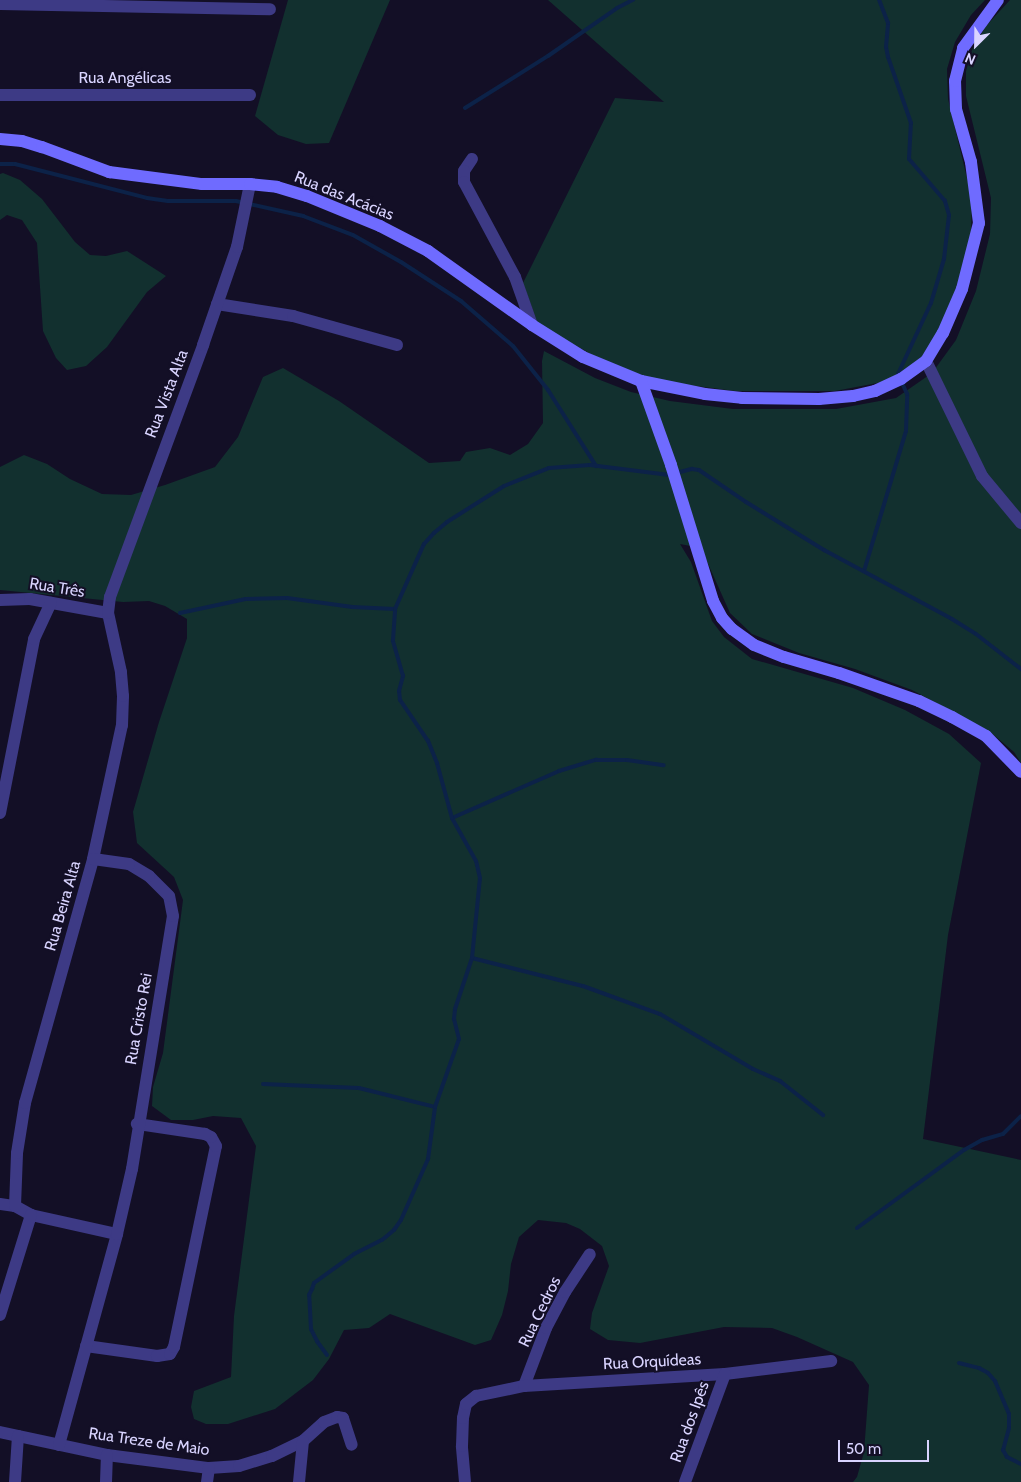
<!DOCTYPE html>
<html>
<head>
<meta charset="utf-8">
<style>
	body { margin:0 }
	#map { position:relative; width:1021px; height:1482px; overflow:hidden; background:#130f26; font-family:Cabin,sans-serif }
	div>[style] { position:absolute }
	.green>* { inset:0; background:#12302f }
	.stream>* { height:4px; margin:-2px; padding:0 2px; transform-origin:2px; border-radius:2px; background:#0c2248 }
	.street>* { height:12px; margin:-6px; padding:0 6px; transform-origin:6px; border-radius:6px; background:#3d3a85 }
	.secondary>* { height:12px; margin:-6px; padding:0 6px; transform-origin:6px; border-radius:6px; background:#6f6bff }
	span { translate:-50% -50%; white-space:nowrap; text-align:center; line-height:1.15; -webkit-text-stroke:4px #130f26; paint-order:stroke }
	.street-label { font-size:16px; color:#d9d4ff }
	.north { position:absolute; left:951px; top:20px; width:50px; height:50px; -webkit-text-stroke:4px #130f26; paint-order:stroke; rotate:203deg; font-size:14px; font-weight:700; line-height:20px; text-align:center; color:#d9d4ff }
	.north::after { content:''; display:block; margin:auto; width:18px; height:22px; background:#d9d4ff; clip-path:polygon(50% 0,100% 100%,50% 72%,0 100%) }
	.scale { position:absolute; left:838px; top:1440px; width:91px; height:22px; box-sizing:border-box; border:2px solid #d9d4ff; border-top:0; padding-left:6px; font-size:15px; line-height:18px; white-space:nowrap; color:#d9d4ff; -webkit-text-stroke:4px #130f26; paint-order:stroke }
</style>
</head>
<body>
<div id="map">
	<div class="green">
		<i style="clip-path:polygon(288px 0,390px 0,329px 143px,306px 144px,278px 135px,255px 116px)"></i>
		<i style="clip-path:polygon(548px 0,985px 0,971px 15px,955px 42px,947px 69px,948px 99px,972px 199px,971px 233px,958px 285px,939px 331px,919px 361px,888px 381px,835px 391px,735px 391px,673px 383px,637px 374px,603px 361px,538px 324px,523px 283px,615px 98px,664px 102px)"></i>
		<i style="clip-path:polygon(1010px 0,1021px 0,1021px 763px,1014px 752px,989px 731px,912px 690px,855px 669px,799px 653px,752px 634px,730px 613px,701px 548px,680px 544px,691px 562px,712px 621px,724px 637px,752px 659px,853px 688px,905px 710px,949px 734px,981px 763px,948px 935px,923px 1139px,1021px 1160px,1021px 1482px,853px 1482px,857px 1477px,864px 1452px,869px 1385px,853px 1362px,797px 1337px,772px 1328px,724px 1327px,640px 1343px,608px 1340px,590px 1329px,592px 1313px,609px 1266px,602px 1246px,580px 1229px,566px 1223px,538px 1220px,519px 1237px,511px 1264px,508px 1291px,502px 1315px,491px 1340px,475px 1345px,390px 1314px,369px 1328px,344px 1330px,329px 1359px,313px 1380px,275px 1409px,228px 1424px,206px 1424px,194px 1419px,191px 1407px,194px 1391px,231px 1377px,234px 1316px,256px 1146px,241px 1118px,213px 1116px,193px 1120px,171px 1120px,152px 1106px,153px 1087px,163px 1053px,183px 900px,174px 877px,137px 843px,133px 812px,159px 722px,187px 638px,187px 619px,165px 606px,149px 601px,123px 602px,0 590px,0 467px,24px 455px,47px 464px,70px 479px,102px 494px,131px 495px,165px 485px,215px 467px,238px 437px,263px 377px,283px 368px,339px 401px,429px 463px,460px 461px,466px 452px,490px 448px,510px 455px,528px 444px,543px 423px,542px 361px,544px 351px,595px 378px,631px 392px,670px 401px,733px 409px,836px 409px,896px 398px,932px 373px,956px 340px,976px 291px,990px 234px,991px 198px,966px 96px,966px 71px,972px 50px,986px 26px)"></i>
		<i style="clip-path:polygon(3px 173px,20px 180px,42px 199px,75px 242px,90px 255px,106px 256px,127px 251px,166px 276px,147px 292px,107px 347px,86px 366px,67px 370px,56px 358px,43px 331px,37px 243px,22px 220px,7px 215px,0 220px,0 174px)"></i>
	</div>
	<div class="stream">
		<i style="left:465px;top:108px;width:98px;rotate:-32.1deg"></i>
		<i style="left:548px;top:56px;width:84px;rotate:-34.8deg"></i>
		<i style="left:617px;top:8px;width:18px;rotate:-27deg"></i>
		<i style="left:0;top:164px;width:15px"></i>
		<i style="left:15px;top:164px;width:136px;rotate:14.4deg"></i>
		<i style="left:147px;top:198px;width:21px;rotate:8deg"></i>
		<i style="left:168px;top:201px;width:68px"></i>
		<i style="left:236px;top:201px;width:69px;rotate:12.6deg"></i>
		<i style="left:303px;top:216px;width:53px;rotate:20.8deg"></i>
		<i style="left:353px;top:235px;width:55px;rotate:29.4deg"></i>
		<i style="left:401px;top:262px;width:72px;rotate:33deg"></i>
		<i style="left:461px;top:301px;width:69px;rotate:40.9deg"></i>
		<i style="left:513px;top:346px;width:56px;rotate:51.5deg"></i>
		<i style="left:548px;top:390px;width:90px;rotate:57.7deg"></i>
		<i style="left:864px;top:571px;width:146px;rotate:-73.3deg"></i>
		<i style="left:906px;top:431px;width:37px;rotate:-88deg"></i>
		<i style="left:907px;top:394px;width:22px;rotate:-114deg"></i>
		<i style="left:898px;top:374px;width:78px;rotate:-65.1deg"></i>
		<i style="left:931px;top:303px;width:46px;rotate:-73.5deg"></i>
		<i style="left:944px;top:259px;width:44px;rotate:-83.5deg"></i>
		<i style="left:949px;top:215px;width:15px;rotate:-106deg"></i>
		<i style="left:945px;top:201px;width:55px;rotate:-130.6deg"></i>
		<i style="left:909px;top:159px;width:36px;rotate:-87deg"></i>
		<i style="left:911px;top:123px;width:70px;rotate:-109.2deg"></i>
		<i style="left:888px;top:57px;width:10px;rotate:-101deg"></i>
		<i style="left:886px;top:47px;width:24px;rotate:-85deg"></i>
		<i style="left:888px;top:23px;width:25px;rotate:-111deg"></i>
		<i style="left:180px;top:613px;width:67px;rotate:-12deg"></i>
		<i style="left:246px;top:599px;width:41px;rotate:-1.4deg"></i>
		<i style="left:287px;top:598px;width:66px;rotate:7.9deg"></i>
		<i style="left:352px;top:607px;width:43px;rotate:2.7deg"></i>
		<i style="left:452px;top:818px;width:117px;rotate:-23.7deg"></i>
		<i style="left:559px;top:771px;width:39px;rotate:-17deg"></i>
		<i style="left:596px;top:760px;width:31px"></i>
		<i style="left:627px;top:760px;width:37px;rotate:8deg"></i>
		<i style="left:472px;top:958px;width:114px;rotate:14.2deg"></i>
		<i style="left:583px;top:986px;width:82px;rotate:20deg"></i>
		<i style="left:660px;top:1014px;width:108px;rotate:30.6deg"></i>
		<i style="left:753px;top:1069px;width:30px;rotate:24deg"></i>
		<i style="left:780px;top:1081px;width:55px;rotate:38.3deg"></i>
		<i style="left:263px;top:1084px;width:96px;rotate:2.4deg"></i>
		<i style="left:359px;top:1088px;width:78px;rotate:14deg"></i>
		<i style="left:857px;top:1228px;width:132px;rotate:-36.1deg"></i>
		<i style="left:964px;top:1150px;width:21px;rotate:-29deg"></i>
		<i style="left:982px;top:1140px;width:22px;rotate:-16deg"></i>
		<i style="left:1003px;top:1134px;width:25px;rotate:-45deg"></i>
		<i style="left:327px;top:1355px;width:17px;rotate:-126deg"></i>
		<i style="left:317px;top:1341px;width:13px;rotate:-117deg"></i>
		<i style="left:311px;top:1329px;width:34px;rotate:-93deg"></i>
		<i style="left:309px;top:1295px;width:7px;rotate:-63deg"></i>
		<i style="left:312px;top:1289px;width:6px;rotate:-72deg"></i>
		<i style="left:314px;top:1283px;width:49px;rotate:-35.9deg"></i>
		<i style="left:354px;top:1254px;width:31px;rotate:-27deg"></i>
		<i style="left:382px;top:1240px;width:16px;rotate:-40deg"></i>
		<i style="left:394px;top:1230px;width:12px;rotate:-55deg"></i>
		<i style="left:401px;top:1220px;width:67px;rotate:-66.1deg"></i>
		<i style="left:428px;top:1159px;width:52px;rotate:-82.3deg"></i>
		<i style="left:435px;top:1107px;width:72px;rotate:-70.6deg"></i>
		<i style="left:459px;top:1039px;width:21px;rotate:-104deg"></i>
		<i style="left:454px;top:1019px;width:10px;rotate:-84deg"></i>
		<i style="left:455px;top:1009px;width:54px;rotate:-71.6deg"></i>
		<i style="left:472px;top:958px;width:80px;rotate:-84.3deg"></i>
		<i style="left:480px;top:878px;width:17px;rotate:-103deg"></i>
		<i style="left:476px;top:861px;width:49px;rotate:-119.2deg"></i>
		<i style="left:452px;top:818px;width:57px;rotate:-105.3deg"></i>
		<i style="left:437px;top:763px;width:24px;rotate:-112deg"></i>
		<i style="left:428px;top:741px;width:50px;rotate:-124.3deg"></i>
		<i style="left:400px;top:700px;width:9px;rotate:-96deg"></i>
		<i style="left:399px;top:691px;width:16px;rotate:-75deg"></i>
		<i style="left:403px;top:676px;width:37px;rotate:-106deg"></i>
		<i style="left:393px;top:640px;width:31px;rotate:-86deg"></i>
		<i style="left:395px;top:609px;width:71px;rotate:-66deg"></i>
		<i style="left:424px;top:544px;width:15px;rotate:-48deg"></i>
		<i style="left:434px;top:533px;width:17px;rotate:-40deg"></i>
		<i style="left:447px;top:522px;width:67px;rotate:-32.3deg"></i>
		<i style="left:504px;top:486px;width:48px;rotate:-21.8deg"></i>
		<i style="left:549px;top:468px;width:41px;rotate:-4.2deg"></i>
		<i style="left:590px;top:465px;width:80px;rotate:7.2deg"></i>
		<i style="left:669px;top:475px;width:24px;rotate:-15deg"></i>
		<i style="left:692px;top:469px;width:7px;rotate:8deg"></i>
		<i style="left:699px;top:470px;width:57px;rotate:34.2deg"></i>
		<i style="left:746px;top:502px;width:92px;rotate:31.6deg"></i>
		<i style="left:824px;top:550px;width:145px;rotate:28.3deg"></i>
		<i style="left:952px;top:619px;width:28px;rotate:32deg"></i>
		<i style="left:976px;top:634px;width:57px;rotate:37.9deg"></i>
		<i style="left:959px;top:1363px;width:21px;rotate:14deg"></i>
		<i style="left:979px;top:1368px;width:10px;rotate:29deg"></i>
		<i style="left:988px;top:1373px;width:11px;rotate:49deg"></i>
		<i style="left:995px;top:1381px;width:36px;rotate:67deg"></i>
		<i style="left:1009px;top:1414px;width:14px;rotate:90deg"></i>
		<i style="left:1009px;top:1428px;width:23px;rotate:105deg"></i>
		<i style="left:1003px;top:1450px;width:8px;rotate:60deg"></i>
		<i style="left:1007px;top:1457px;width:16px;rotate:27deg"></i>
	</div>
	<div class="street">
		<i style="left:0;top:4px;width:270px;rotate:1.1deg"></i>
		<i style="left:0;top:95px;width:250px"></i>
		<i style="left:472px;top:159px;width:14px;rotate:124deg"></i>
		<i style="left:464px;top:171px;width:11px;rotate:90deg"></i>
		<i style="left:464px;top:182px;width:108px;rotate:61.8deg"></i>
		<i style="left:515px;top:277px;width:51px;rotate:70.5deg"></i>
		<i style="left:217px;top:304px;width:77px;rotate:9deg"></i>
		<i style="left:293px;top:316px;width:108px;rotate:15.6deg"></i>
		<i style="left:926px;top:361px;width:128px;rotate:64deg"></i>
		<i style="left:982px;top:476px;width:61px;rotate:50.3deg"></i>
		<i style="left:0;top:600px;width:30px;rotate:-2deg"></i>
		<i style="left:30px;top:599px;width:79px;rotate:10.2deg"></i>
		<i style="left:0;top:813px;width:177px;rotate:-78.9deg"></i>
		<i style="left:34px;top:639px;width:40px;rotate:-65deg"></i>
		<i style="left:0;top:1204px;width:15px;rotate:8deg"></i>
		<i style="left:15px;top:1206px;width:18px;rotate:29deg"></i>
		<i style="left:31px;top:1215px;width:88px;rotate:12.5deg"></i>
		<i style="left:15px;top:1206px;width:53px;rotate:-87.8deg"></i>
		<i style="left:17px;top:1153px;width:51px;rotate:-80.9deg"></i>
		<i style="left:25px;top:1103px;width:253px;rotate:-74.4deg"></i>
		<i style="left:93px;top:859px;width:137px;rotate:-77.8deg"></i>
		<i style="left:122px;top:725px;width:29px;rotate:-88deg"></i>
		<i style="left:123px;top:696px;width:24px;rotate:-95deg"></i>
		<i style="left:121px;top:672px;width:60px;rotate:-102.4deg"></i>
		<i style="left:108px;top:613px;width:16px;rotate:-83deg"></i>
		<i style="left:110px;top:597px;width:269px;rotate:-69.7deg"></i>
		<i style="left:203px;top:345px;width:104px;rotate:-70.9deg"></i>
		<i style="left:237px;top:247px;width:64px;rotate:-78.3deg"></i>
		<i style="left:0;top:1315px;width:105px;rotate:-72.8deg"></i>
		<i style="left:86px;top:1346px;width:72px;rotate:8deg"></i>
		<i style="left:157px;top:1356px;width:13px;rotate:-9deg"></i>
		<i style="left:170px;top:1354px;width:8px;rotate:-60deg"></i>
		<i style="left:174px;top:1347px;width:205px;rotate:-78.2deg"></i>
		<i style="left:216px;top:1146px;width:10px;rotate:-119deg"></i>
		<i style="left:211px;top:1137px;width:7px;rotate:-153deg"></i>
		<i style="left:205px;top:1134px;width:69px;rotate:-171.6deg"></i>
		<i style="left:524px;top:1386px;width:62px;rotate:-69.2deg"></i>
		<i style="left:546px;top:1328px;width:41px;rotate:-62.2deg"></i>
		<i style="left:565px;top:1292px;width:45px;rotate:-56.7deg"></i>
		<i style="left:0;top:1432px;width:109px;rotate:12.1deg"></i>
		<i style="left:107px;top:1455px;width:103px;rotate:7.3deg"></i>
		<i style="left:209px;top:1468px;width:30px;rotate:-4deg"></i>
		<i style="left:239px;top:1466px;width:34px;rotate:-17deg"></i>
		<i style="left:272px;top:1456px;width:34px;rotate:-26deg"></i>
		<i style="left:303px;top:1441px;width:28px;rotate:-42deg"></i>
		<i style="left:324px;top:1422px;width:14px;rotate:-21deg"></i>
		<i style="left:337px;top:1417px;width:6px;rotate:9deg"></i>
		<i style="left:343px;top:1418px;width:28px;rotate:72deg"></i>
		<i style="left:59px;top:1445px;width:219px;rotate:-74.6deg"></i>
		<i style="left:117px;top:1234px;width:67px;rotate:-77deg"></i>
		<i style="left:132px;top:1169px;width:256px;rotate:-80.8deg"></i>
		<i style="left:173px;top:916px;width:20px;rotate:-101deg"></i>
		<i style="left:169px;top:896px;width:28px;rotate:-135deg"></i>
		<i style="left:149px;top:876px;width:23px;rotate:-149deg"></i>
		<i style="left:129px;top:864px;width:36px;rotate:-172deg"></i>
		<i style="left:15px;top:1482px;width:46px;rotate:-86.3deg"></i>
		<i style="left:106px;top:1482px;width:27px;rotate:-88deg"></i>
		<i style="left:207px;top:1482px;width:14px;rotate:-82deg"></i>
		<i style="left:299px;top:1482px;width:41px;rotate:-84.4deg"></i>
		<i style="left:465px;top:1482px;width:36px;rotate:-95deg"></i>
		<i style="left:462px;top:1446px;width:28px;rotate:-88deg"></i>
		<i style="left:463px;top:1418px;width:14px;rotate:-78deg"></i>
		<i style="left:466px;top:1404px;width:13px;rotate:-39deg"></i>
		<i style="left:476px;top:1396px;width:49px;rotate:-11.8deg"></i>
		<i style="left:524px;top:1386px;width:201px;rotate:-3.4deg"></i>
		<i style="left:725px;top:1374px;width:107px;rotate:-7deg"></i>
		<i style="left:685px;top:1482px;width:115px;rotate:-69.7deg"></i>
	</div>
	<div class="secondary">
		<i style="left:0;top:139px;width:22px;rotate:5deg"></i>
		<i style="left:22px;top:141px;width:21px;rotate:17deg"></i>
		<i style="left:42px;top:147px;width:72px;rotate:20.5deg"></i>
		<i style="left:109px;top:172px;width:94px;rotate:7.4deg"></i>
		<i style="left:202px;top:184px;width:48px"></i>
		<i style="left:250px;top:184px;width:27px;rotate:6deg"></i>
		<i style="left:277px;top:187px;width:31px;rotate:17deg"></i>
		<i style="left:307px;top:196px;width:79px;rotate:22.3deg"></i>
		<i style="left:380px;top:226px;width:54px;rotate:27.5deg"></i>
		<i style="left:428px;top:251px;width:128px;rotate:35.4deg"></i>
		<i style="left:532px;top:325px;width:60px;rotate:32.1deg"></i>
		<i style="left:583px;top:357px;width:63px;rotate:22.5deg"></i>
		<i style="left:641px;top:381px;width:65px;rotate:11.5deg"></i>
		<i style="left:705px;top:394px;width:37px;rotate:6deg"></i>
		<i style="left:742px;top:398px;width:77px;rotate:0.7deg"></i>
		<i style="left:819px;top:399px;width:34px;rotate:-5deg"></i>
		<i style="left:853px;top:396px;width:23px;rotate:-13deg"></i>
		<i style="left:875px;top:391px;width:29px;rotate:-25deg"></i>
		<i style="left:901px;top:379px;width:31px;rotate:-36deg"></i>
		<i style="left:926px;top:361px;width:33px;rotate:-59deg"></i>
		<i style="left:943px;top:333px;width:48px;rotate:-66.6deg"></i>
		<i style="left:962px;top:289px;width:68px;rotate:-75.6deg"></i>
		<i style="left:979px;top:223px;width:62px;rotate:-97.5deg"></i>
		<i style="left:971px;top:162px;width:55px;rotate:-105.8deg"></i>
		<i style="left:956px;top:109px;width:28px;rotate:-92deg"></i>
		<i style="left:955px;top:81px;width:34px;rotate:-76deg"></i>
		<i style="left:963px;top:48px;width:59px;rotate:-53.9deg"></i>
		<i style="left:641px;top:381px;width:89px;rotate:70.3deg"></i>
		<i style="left:671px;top:465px;width:142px;rotate:72.8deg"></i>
		<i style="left:713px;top:601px;width:19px;rotate:62deg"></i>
		<i style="left:722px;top:618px;width:15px;rotate:48deg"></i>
		<i style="left:732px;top:629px;width:27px;rotate:36deg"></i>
		<i style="left:754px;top:645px;width:32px;rotate:22deg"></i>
		<i style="left:784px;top:657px;width:57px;rotate:16.2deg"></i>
		<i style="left:839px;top:673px;width:85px;rotate:19.3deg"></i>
		<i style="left:919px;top:701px;width:37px;rotate:26deg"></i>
		<i style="left:952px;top:717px;width:39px;rotate:29deg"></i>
		<i style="left:986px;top:736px;width:50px;rotate:45.8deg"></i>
	</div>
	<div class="street-label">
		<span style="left:125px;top:78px">Rua Angélicas</span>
		<span style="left:344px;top:196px;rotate:22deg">Rua das Acácias</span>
		<span style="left:167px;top:394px;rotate:-69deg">Rua Vista Alta</span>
		<span style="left:57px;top:588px;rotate:9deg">Rua Três</span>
		<span style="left:63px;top:906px;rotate:-74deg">Rua Beira Alta</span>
		<span style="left:139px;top:1019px;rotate:-80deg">Rua Cristo Rei</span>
		<span style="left:540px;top:1312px;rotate:-64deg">Rua Cedros</span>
		<span style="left:652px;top:1362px;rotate:-3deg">Rua Orquídeas</span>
		<span style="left:690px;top:1422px;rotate:-70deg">Rua dos Ipês</span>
		<span style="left:149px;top:1442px;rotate:8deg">Rua Treze de Maio</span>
	</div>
	<div class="north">N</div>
	<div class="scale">50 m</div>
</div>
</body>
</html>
